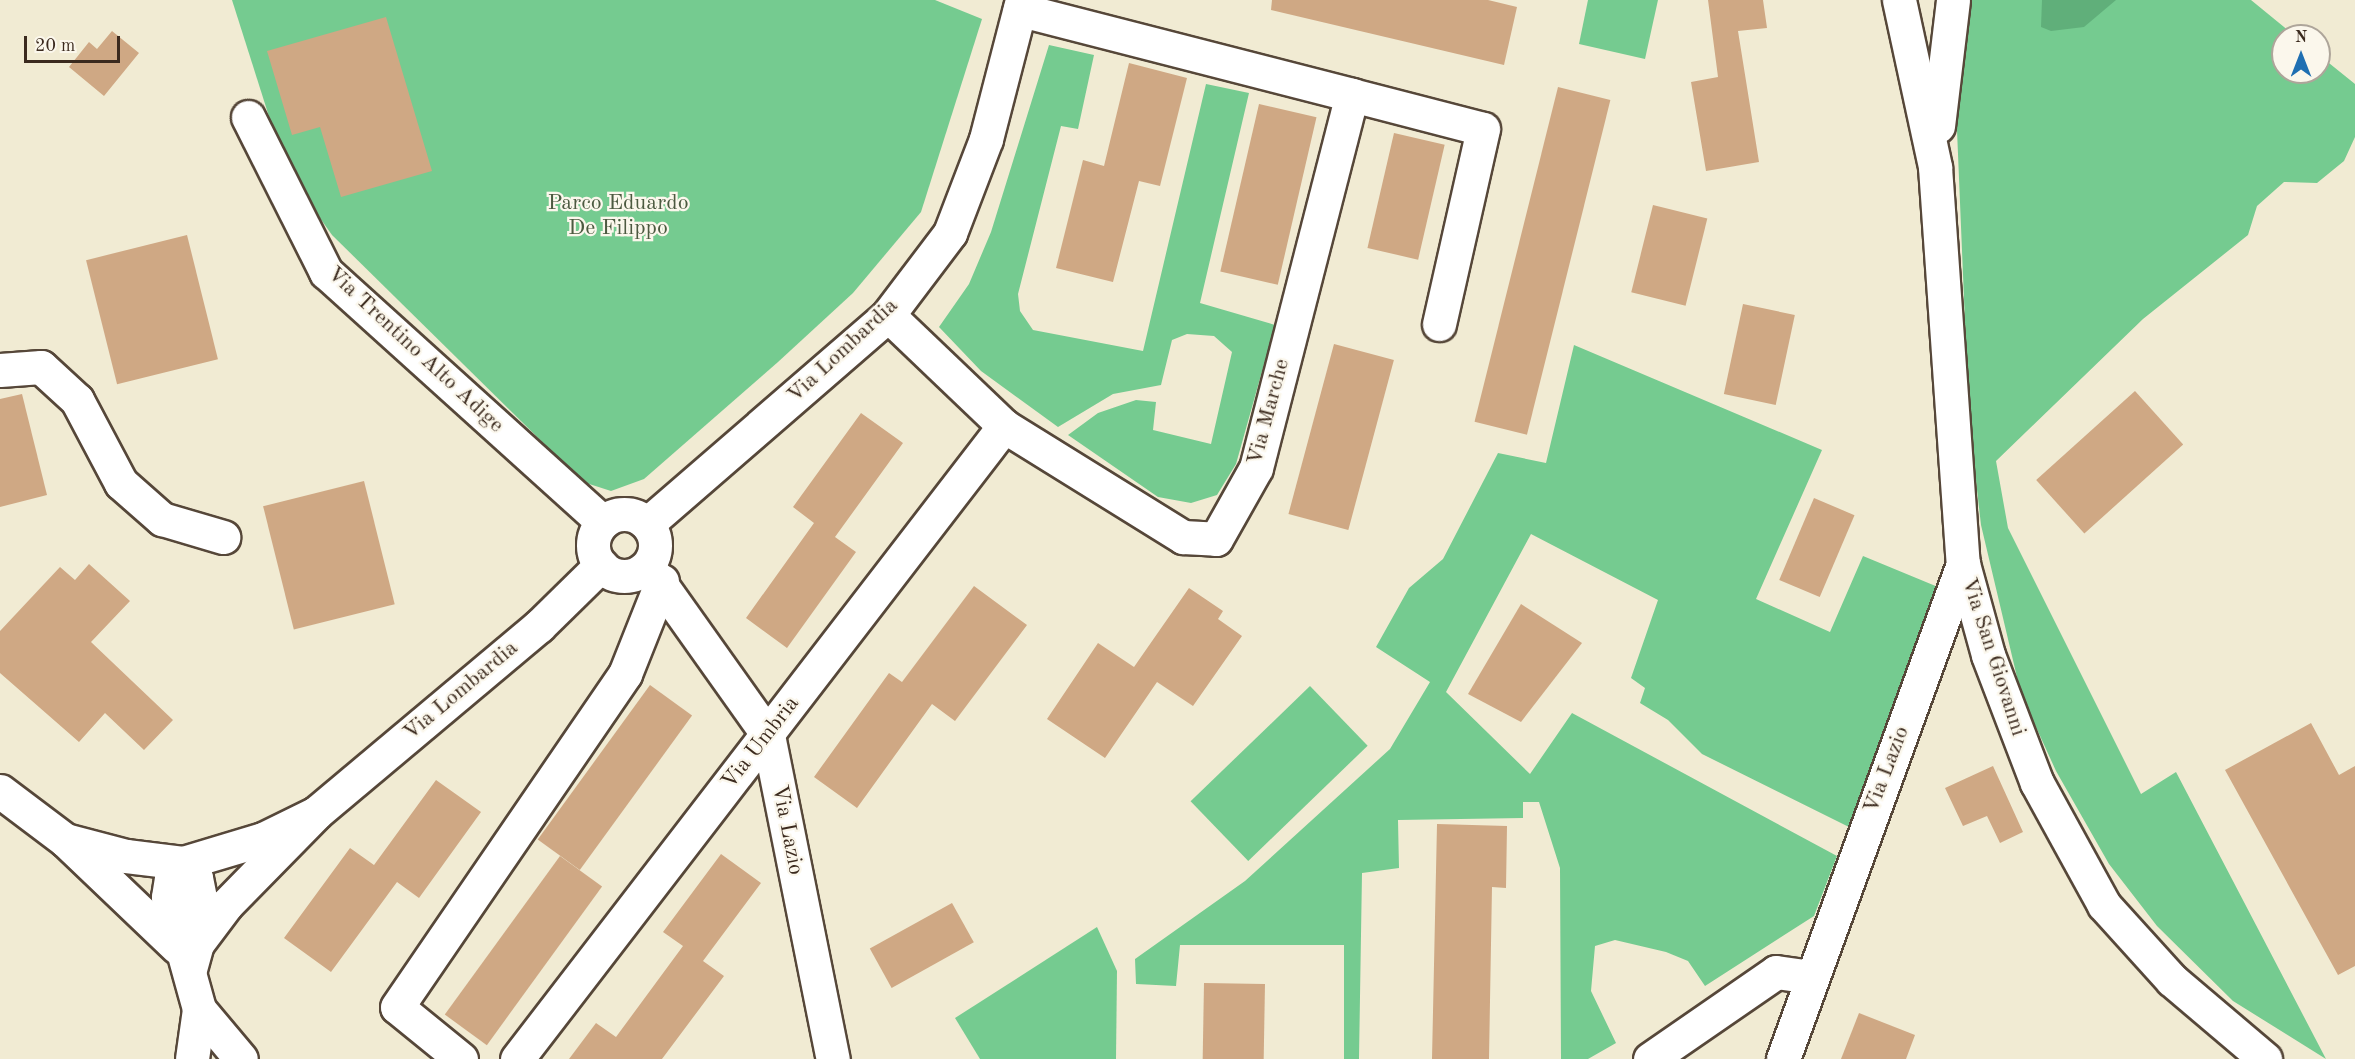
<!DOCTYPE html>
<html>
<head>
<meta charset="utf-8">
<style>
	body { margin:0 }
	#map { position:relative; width:2355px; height:1059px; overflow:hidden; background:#f1ebd3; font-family:"Old Standard TT",serif }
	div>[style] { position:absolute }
	.green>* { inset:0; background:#75cb90; transform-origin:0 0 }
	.forest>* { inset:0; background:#60af7a }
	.building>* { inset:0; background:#cfa884; transform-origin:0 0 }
	.roads { filter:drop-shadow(2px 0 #564739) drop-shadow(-2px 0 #564739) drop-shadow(0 2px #564739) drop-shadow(0 -2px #564739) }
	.minor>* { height:33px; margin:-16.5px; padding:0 16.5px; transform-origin:16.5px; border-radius:16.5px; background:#fff }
	.tertiary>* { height:33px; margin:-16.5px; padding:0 16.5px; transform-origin:16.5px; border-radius:16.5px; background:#fff }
	.tertiary>.ring { margin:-16.5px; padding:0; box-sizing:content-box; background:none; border:33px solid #fff; border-radius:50% }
	.secondary>* { height:33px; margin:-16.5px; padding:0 16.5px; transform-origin:16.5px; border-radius:16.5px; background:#fff }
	span { translate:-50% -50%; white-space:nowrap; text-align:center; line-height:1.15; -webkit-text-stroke:4.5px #fbf7ec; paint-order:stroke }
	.park-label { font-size:22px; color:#4c5a40 }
	.street-label { font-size:22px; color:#3b2a1e }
	.north { position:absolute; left:2271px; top:24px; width:60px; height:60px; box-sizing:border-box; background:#fbf7ec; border:2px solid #aea59a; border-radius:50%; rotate:0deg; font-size:16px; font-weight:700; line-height:24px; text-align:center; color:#3b2a1e }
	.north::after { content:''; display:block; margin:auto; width:21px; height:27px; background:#1f6fb2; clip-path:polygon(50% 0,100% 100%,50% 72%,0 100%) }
	.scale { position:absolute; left:24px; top:36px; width:96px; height:27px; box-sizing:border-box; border:3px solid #3b2a1e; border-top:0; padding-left:8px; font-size:18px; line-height:21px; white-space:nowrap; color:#3b2a1e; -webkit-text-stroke:4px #fbf7ec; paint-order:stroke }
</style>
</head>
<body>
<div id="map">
	<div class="green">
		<i style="clip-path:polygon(232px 0,935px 0,982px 19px,921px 212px,853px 293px,778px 362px,644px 479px,611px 491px,583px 482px,332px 235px,286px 170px)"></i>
		<i style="clip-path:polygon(1588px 0,1658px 0,1645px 59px,1579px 44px)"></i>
		<i style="clip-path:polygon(1971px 0,2251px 0,2295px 36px,2283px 36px,2283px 72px,2319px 72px,2319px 55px,2355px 84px,2355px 137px,2344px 161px,2317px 183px,2284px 182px,2257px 206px,2248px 235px,2143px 319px,1996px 461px,2008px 528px,2141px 794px,2176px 772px,2326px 1059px,2233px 1001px,2157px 926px,2109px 864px,2056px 771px,2021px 694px,1981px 525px,1969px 419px,1955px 82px,1960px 30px)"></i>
		<i style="clip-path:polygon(1049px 45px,1094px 55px,1078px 129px,1061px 126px,1018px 294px,1020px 311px,1033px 330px,1143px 351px,1206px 84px,1249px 93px,1200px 303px,1275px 325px,1236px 464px,1217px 495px,1191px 503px,1158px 497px,1068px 435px,1098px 413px,1136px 400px,1156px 402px,1153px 430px,1211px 444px,1232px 352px,1214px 336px,1187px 334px,1172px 340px,1161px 385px,1113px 394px,1058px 427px,981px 371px,939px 327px,969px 284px,991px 232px)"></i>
		<i style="clip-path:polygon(1574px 345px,1822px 450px,1756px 599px,1830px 632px,1863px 556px,1938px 587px,1849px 827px,1702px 754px,1668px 720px,1640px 703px,1645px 688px,1631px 678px,1658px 600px,1531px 534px,1446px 692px,1530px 774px,1572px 713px,1837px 856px,1814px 916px,1705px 986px,1688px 961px,1666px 952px,1615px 940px,1595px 946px,1591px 991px,1616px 1043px,1588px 1059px,1561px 1059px,1560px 868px,1539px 802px,1523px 802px,1523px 818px,1398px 820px,1399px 868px,1362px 873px,1359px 1059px,1344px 1059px,1344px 945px,1180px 945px,1176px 986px,1136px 984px,1135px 959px,1245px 881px,1390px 749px,1430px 682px,1376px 647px,1409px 588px,1443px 559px,1498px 453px,1546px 463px)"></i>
		<i style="left:1310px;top:686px;width:83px;height:166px;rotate:46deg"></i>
		<i style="clip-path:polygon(1097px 927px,1117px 971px,1116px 1059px,980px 1059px,955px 1018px)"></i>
	</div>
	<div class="forest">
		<i style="clip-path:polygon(2042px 0,2116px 0,2084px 27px,2051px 31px,2041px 27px)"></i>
	</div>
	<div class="building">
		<i style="clip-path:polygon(1272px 0,1488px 0,1517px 7px,1504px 65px,1271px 10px)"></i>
		<i style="clip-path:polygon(1708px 0,1763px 0,1767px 28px,1738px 31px,1759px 162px,1706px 171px,1691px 82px,1718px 77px)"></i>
		<i style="clip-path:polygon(386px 17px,432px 171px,341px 197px,320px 127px,292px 135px,267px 51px)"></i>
		<i style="clip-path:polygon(112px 31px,139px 53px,104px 96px,69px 67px,89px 42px,97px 49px)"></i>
		<i style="clip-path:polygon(1129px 63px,1187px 78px,1160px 186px,1139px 181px,1113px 282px,1056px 268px,1083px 160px,1104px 166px)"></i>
		<i style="left:1558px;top:87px;width:54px;height:345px;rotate:14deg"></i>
		<i style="left:1259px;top:104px;width:59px;height:172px;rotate:13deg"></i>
		<i style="left:1394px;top:133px;width:52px;height:118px;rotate:13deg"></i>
		<i style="left:1653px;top:205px;width:56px;height:90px;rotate:14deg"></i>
		<i style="left:187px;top:235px;width:128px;height:104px;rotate:76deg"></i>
		<i style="left:1743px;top:304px;width:53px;height:92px;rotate:12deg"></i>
		<i style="left:1334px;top:344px;width:62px;height:176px;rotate:15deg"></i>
		<i style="left:2135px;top:391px;width:72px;height:133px;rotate:48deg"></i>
		<i style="clip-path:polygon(22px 394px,47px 495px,0 507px,0 399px)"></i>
		<i style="clip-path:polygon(861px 413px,903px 443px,835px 537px,856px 552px,787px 648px,746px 618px,814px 523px,793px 507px)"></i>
		<i style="left:364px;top:481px;width:127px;height:104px;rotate:76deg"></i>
		<i style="left:1814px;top:498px;width:44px;height:89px;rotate:23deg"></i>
		<i style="clip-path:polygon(89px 564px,130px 601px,91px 642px,173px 720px,144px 750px,105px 713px,79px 742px,0 673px,0 631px,60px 567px,75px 580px)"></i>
		<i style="clip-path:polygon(974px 586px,1027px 625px,955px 721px,932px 704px,857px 808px,814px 777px,889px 673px,902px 682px)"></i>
		<i style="clip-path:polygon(1189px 588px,1223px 611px,1218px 619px,1242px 636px,1193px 706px,1157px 682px,1105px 758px,1047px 719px,1098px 643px,1134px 667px)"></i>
		<i style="clip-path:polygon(1521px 604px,1582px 643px,1521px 722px,1468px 694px)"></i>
		<i style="left:650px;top:685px;width:52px;height:191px;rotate:36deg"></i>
		<i style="clip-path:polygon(2311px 723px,2339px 775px,2355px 766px,2355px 966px,2338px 975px,2225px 770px)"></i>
		<i style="clip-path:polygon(1993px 766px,2023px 832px,2000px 843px,1987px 816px,1963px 826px,1945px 788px)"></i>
		<i style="clip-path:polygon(436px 780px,481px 812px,419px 898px,397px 882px,331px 972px,284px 938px,350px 848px,374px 865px)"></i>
		<i style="clip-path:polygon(1437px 824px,1507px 826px,1506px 888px,1492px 887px,1489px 1059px,1432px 1059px)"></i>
		<i style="clip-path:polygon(721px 854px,761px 883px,703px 961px,724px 976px,662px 1059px,569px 1059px,596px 1023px,616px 1037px,683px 946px,663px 932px)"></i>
		<i style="left:560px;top:856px;width:52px;height:196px;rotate:36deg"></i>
		<i style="left:952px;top:903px;width:45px;height:94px;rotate:61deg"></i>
		<i style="left:1204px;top:983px;width:61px;height:76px;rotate:1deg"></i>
		<i style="clip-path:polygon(1859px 1013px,1915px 1035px,1906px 1059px,1841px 1059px)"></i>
	</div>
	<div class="roads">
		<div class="minor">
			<i style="left:1352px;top:95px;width:135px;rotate:14.5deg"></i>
			<i style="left:1483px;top:129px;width:200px;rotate:102.7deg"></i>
			<i style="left:248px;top:117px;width:174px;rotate:63.3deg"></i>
			<i style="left:326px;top:272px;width:373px;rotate:42.1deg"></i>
			<i style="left:888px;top:315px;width:161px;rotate:43.7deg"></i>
			<i style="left:1004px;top:426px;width:211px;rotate:31.8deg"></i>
			<i style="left:1183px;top:537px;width:33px;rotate:3deg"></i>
			<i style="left:1216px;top:539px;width:81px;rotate:-60.6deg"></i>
			<i style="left:1256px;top:468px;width:385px;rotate:-75.6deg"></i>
			<i style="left:1352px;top:95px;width:343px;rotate:-165.6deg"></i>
			<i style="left:0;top:370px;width:41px;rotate:-4.2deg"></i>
			<i style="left:41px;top:367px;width:49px;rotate:42.5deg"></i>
			<i style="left:77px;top:400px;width:94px;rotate:62.1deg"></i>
			<i style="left:121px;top:483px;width:55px;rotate:41.3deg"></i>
			<i style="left:162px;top:519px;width:64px;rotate:16.4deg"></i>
			<i style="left:650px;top:569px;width:204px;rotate:54.6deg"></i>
			<i style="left:768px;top:735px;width:330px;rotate:78.7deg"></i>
			<i style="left:65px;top:840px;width:155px;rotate:43.7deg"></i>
			<i style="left:199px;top:941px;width:45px;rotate:-53.1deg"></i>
			<i style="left:226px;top:905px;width:129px;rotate:-45.6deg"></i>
			<i style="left:190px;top:969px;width:53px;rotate:-74.6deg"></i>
			<i style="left:204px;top:918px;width:41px;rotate:-101.3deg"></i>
			<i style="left:196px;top:878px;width:20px;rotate:-131deg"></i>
			<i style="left:183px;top:863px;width:19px;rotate:129deg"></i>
			<i style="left:171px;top:878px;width:19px;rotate:99deg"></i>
			<i style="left:168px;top:897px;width:116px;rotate:74.5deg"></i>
			<i style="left:199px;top:1009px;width:50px;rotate:98deg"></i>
			<i style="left:199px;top:1009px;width:65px;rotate:50deg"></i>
			<i style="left:461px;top:1059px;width:82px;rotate:-140.9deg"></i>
			<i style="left:397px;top:1007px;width:404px;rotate:-55.6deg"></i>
			<i style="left:625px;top:674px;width:100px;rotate:-68.3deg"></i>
			<i style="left:517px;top:1059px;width:799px;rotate:-52.43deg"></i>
			<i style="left:1650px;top:1059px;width:153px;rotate:-34.6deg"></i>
			<i style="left:1776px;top:972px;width:34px;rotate:8deg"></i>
			<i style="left:1783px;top:1059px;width:527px;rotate:-70.02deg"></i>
		</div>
		<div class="tertiary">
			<i class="ring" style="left:593px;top:514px;width:29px;height:29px"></i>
			<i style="left:647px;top:524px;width:319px;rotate:-40.9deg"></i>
			<i style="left:888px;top:315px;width:103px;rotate:-52.9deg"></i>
			<i style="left:950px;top:233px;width:101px;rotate:-69deg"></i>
			<i style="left:986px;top:139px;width:144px;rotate:-75.5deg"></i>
			<i style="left:0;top:791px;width:81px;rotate:37deg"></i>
			<i style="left:65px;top:840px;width:63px;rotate:14.7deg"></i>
			<i style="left:126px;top:856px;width:57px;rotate:7deg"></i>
			<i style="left:183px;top:863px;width:84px;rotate:-16.7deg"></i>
			<i style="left:263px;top:839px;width:59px;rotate:-26.1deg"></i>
			<i style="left:316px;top:813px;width:291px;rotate:-40deg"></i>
			<i style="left:539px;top:626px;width:87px;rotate:-44.5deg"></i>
		</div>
		<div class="secondary">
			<i style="left:1899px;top:0;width:171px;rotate:77.8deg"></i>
			<i style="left:1935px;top:167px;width:398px;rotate:86deg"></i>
			<i style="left:1963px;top:564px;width:94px;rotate:74.6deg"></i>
			<i style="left:1988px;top:655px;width:137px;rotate:69.1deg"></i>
			<i style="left:2037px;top:783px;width:139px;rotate:61.2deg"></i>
			<i style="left:2104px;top:905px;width:101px;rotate:47.8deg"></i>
			<i style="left:2172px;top:980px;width:122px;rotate:40.3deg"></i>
			<i style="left:1938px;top:126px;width:127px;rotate:-83.2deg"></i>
		</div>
	</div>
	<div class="park-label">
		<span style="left:618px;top:216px">Parco Eduardo<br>De Filippo</span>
	</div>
	<div class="street-label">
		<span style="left:415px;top:350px;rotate:43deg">Via Trentino Alto Adige</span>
		<span style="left:843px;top:351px;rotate:-43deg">Via Lombardia</span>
		<span style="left:1269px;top:412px;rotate:-75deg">Via Marche</span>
		<span style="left:1993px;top:657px;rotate:72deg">Via San Giovanni</span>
		<span style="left:461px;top:691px;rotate:-40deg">Via Lombardia</span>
		<span style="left:761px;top:743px;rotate:-52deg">Via Umbria</span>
		<span style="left:1887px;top:770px;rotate:-69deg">Via Lazio</span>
		<span style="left:787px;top:830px;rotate:79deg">Via Lazio</span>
	</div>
	<div class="north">N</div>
	<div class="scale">20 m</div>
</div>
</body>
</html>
